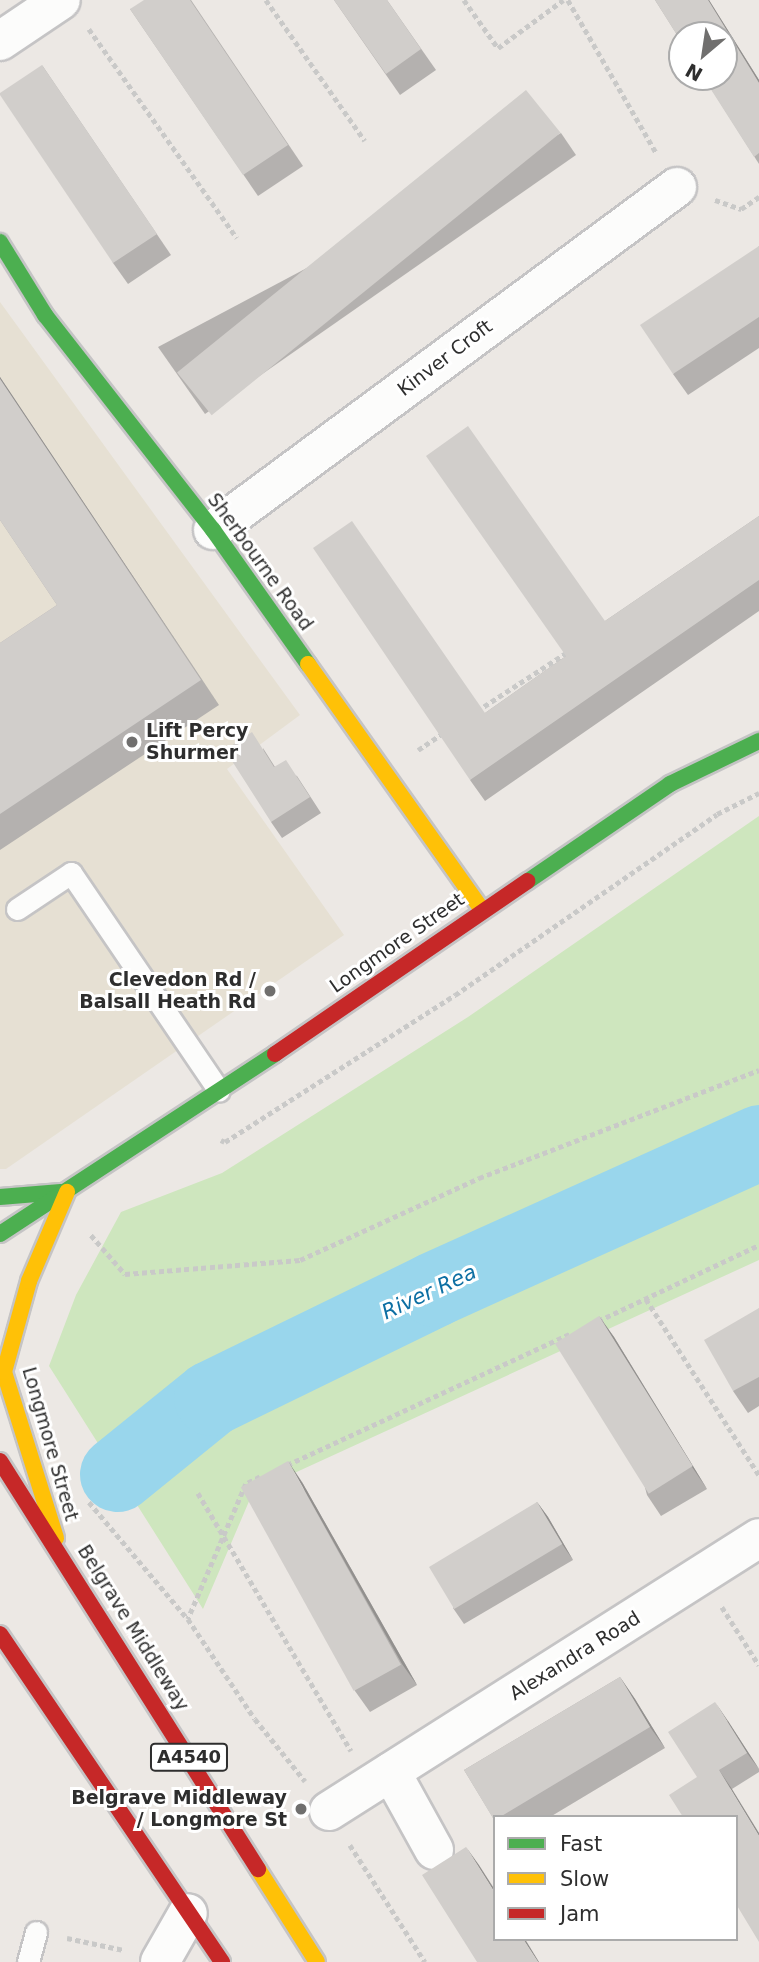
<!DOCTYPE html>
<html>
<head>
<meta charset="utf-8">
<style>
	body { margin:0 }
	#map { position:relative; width:759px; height:1962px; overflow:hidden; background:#ece8e4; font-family:"DejaVu Sans",sans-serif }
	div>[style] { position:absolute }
	.education>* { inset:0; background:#e6e0d3 }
	.green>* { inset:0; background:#cee6be }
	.river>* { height:75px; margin:-37.5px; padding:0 37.5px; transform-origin:37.5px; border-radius:37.5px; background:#99d6ec }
	.path>* { height:4.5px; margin-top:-2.25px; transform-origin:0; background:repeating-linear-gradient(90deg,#c9c9c8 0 5px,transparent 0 8.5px) }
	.roads { filter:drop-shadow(2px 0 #c5c4c5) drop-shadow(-2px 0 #c5c4c5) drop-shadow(0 2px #c5c4c5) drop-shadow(0 -2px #c5c4c5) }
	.lane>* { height:21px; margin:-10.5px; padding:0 10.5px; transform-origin:10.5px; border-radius:10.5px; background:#fcfcfb }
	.street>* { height:38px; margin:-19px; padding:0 19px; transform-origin:19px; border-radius:19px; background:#fcfcfb }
	.fast>* { height:16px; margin:-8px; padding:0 8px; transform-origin:8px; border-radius:8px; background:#4caf50 }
	.slow>* { height:16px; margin:-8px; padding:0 8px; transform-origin:8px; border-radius:8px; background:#ffc107 }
	.jam>* { height:16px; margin:-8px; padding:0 8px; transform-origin:8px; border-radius:8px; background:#c62828 }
	.wall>* { inset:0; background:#b4b1af }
	.shaded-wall>* { inset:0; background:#92908e }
	.building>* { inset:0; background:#d1cecb; transform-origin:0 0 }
	.dots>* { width:19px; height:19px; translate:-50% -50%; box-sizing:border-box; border:4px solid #fff; border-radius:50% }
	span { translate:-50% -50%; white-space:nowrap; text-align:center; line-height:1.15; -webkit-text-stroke:6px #fff; paint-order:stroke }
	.shield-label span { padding:2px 5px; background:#fff; border:2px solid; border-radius:5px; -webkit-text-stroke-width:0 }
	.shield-label { font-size:18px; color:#2e2e2e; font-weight:700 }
	.street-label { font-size:19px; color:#2e2e2e }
	.poi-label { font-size:19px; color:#2e2e2e; font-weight:700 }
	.left { translate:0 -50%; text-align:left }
	.right { translate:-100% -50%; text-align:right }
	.water-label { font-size:21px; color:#0d6fa3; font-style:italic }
	.legend { position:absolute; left:493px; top:1815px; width:245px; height:126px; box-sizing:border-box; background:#fff; border:2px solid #ababab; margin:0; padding:9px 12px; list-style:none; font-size:21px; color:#2e2e2e }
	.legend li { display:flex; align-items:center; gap:14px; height:35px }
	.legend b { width:35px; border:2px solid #ababab }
	.north { position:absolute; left:668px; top:21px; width:70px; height:70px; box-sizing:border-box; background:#fff; border:2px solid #ababab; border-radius:50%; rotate:209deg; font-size:19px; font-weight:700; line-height:28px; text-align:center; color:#2e2e2e }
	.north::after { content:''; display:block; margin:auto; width:24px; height:32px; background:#706f6e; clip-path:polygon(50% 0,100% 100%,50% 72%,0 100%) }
</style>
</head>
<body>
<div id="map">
	<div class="education">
		<i style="clip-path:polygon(0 302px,300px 715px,227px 769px,344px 935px,6px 1169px,0 1169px)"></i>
	</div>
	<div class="green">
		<i style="clip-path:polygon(759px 816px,759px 1260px,253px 1492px,203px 1609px,49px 1366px,76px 1295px,121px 1212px,222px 1173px,468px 1017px)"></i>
	</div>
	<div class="river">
		<i style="left:117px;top:1474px;width:121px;rotate:-39deg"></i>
		<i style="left:211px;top:1398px;width:248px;rotate:-26deg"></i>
		<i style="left:434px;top:1289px;width:357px;rotate:-24.3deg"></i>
	</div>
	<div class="path">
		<i style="left:266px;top:0;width:172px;rotate:54.9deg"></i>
		<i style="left:464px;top:0;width:59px;rotate:54.7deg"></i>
		<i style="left:498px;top:48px;width:81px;rotate:-36.4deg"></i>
		<i style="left:568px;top:0;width:178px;rotate:60deg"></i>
		<i style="left:89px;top:29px;width:256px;rotate:54.7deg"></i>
		<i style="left:715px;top:200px;width:28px;rotate:19deg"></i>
		<i style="left:741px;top:209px;width:22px;rotate:-34deg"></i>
		<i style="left:477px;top:711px;width:110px;rotate:-33.1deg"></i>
		<i style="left:418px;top:750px;width:30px;rotate:-34deg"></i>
		<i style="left:221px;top:1140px;width:4px;rotate:27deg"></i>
		<i style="left:225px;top:1142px;width:273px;rotate:-32.6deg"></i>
		<i style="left:455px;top:995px;width:318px;rotate:-34.6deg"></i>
		<i style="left:717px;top:814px;width:47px;rotate:-26.6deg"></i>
		<i style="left:91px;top:1235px;width:52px;rotate:48.9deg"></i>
		<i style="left:125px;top:1274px;width:176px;rotate:-4.6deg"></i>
		<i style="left:300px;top:1260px;width:197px;rotate:-24.6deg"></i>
		<i style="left:479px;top:1178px;width:300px;rotate:-21.1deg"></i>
		<i style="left:646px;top:1299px;width:209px;rotate:57.3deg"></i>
		<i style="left:598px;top:1321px;width:178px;rotate:-25.3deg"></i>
		<i style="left:287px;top:1465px;width:313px;rotate:-24.9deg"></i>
		<i style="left:260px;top:1477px;width:16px;rotate:153deg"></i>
		<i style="left:246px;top:1484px;width:147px;rotate:113.2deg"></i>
		<i style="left:188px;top:1619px;width:120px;rotate:56.2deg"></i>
		<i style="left:255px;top:1719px;width:80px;rotate:51.1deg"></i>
		<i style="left:198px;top:1493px;width:300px;rotate:59.3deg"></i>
		<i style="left:89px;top:1502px;width:153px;rotate:49.8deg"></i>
		<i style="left:722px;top:1607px;width:69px;rotate:57.5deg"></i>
		<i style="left:350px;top:1845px;width:139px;rotate:57.3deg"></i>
		<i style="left:67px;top:1938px;width:58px;rotate:11.9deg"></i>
	</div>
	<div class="roads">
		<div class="lane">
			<i style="left:17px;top:909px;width:65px;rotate:-33.7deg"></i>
			<i style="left:71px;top:873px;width:263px;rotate:55.8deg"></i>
			<i style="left:28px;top:1962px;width:31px;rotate:-75deg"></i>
		</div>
		<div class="street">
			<i style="left:0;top:41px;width:73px;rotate:-33.9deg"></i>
			<i style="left:213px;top:530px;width:577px;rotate:-36.47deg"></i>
			<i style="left:391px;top:1772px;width:89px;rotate:61.1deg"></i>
			<i style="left:329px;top:1811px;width:509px;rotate:-32.41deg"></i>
			<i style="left:160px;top:1962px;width:56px;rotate:-60.3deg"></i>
		</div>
		<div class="fast">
			<i style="left:0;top:242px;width:86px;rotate:58.3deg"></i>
			<i style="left:45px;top:315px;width:273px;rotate:52deg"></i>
			<i style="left:213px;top:530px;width:164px;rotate:54.7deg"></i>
			<i style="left:528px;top:881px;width:172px;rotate:-34.3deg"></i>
			<i style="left:670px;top:784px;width:99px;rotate:-25.8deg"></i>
			<i style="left:0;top:1197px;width:61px;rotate:-4.7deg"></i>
			<i style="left:0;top:1234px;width:329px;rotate:-33.2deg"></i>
		</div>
		<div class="slow">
			<i style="left:308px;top:664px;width:301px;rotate:54.7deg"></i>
			<i style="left:56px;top:1538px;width:174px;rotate:-107.4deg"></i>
			<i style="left:4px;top:1372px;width:94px;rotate:-74.6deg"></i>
			<i style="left:29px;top:1281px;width:97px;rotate:-66.9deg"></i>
			<i style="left:258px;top:1869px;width:110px;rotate:57.6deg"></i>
		</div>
		<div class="jam">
			<i style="left:275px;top:1054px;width:306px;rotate:-34.4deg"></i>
			<i style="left:0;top:1461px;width:483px;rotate:57.7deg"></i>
			<i style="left:0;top:1634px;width:396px;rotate:55.9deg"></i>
		</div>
	</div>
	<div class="wall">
		<i style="clip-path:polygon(191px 0,303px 166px,258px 196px,130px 9px)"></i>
		<i style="clip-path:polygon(334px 0,387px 0,436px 70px,400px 95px)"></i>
		<i style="clip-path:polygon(655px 0,709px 0,759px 80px,759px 164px)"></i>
		<i style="clip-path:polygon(42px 65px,171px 255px,128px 284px,113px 263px)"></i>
		<i style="clip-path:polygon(561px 133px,576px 155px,205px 414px,158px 347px)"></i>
		<i style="clip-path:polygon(759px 246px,759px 348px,688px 395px,673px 374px)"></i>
		<i style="clip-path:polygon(0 377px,219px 705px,0 850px,0 643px,57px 605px,0 520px)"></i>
		<i style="clip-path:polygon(759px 516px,759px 611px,485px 801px,470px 780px,485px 713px,566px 656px,605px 621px)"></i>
		<i style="clip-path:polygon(263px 748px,275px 767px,297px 776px,321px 813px,282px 838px,271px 822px)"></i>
		<i style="clip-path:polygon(759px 1308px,759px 1406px,748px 1413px,733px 1391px)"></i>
		<i style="clip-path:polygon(599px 1316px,614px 1337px,707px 1489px,661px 1516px,647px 1495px)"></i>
		<i style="clip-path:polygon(302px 1482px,417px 1685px,370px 1712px,355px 1691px)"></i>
		<i style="clip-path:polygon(537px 1502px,548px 1517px,573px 1560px,464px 1624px,453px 1608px)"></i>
		<i style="clip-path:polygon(620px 1677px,635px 1699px,665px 1748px,550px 1817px,495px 1817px,495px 1821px,464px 1770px)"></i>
		<i style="clip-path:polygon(728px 1721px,759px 1769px,759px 1772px,732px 1789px,697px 1777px)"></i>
	</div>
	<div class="shaded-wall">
		<i style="clip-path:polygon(708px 0,709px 0,759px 80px,759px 83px)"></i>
		<i style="clip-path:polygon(0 377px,219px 705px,0 379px)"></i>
		<i style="clip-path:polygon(599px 1316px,614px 1337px,707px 1489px,692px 1467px)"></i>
		<i style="clip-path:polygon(288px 1461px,302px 1482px,417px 1685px,402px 1664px)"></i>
		<i style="clip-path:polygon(537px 1502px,548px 1517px,573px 1560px,562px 1544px)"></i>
		<i style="clip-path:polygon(620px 1677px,635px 1699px,665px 1748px,650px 1727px)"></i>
		<i style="clip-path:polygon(715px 1702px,728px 1721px,759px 1769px,747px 1753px)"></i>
		<i style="clip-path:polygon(719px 1770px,732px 1789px,759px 1833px,759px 1836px)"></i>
		<i style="clip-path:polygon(466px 1847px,479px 1865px,495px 1890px,495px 1893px)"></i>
		<i style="clip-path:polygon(523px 1939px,525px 1939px,539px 1962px,538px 1962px)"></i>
	</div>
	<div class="building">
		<i style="clip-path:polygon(144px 0,190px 0,288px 145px,243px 175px,130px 9px)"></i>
		<i style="clip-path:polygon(334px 0,387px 0,421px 49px,386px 74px)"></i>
		<i style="clip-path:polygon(655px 0,708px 0,759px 83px,759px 153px,754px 157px,703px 77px,724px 77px,724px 35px,682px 35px,682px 43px)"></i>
		<i style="clip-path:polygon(42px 65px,157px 234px,113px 263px,0 95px,0 93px)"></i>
		<i style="left:526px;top:90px;width:55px;height:449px;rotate:51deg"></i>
		<i style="clip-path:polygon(759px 246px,759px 317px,673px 374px,640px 325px)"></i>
		<i style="clip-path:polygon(0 379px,201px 680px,0 814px,0 643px,57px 605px,0 520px)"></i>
		<i style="clip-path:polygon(468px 426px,605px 621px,759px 516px,759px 580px,470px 780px,313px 548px,352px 521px,485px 713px,566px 656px,426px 456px)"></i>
		<i style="clip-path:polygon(252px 732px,274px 767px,286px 760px,310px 797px,271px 822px,225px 750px)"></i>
		<i style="clip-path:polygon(759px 1308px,759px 1377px,733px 1391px,704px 1340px)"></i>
		<i style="left:599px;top:1316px;width:177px;height:52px;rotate:58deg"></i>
		<i style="left:288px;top:1461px;width:233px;height:54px;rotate:61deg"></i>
		<i style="left:537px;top:1502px;width:49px;height:126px;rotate:59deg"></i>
		<i style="clip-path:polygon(620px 1677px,650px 1727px,500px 1817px,495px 1817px,494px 1820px,464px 1770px)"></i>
		<i style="clip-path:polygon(715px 1702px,747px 1753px,719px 1770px,759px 1836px,759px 1942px,736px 1904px,736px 1817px,683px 1817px,669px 1795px,697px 1777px,668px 1732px)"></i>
		<i style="clip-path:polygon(466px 1847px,495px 1893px,495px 1939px,523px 1939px,538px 1962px,477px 1962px,422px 1875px)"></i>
	</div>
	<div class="dots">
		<i style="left:132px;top:742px;background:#706f6e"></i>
		<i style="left:270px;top:991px;background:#706f6e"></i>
		<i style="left:301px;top:1809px;background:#706f6e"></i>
	</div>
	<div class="shield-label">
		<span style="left:189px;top:1757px">A4540</span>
	</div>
	<div class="street-label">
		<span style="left:445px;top:358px;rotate:-37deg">Kinver Croft</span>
		<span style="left:260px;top:562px;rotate:54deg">Sherbourne Road</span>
		<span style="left:397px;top:943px;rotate:-35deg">Longmore Street</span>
		<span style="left:50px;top:1444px;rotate:74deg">Longmore Street</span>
		<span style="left:133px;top:1628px;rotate:58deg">Belgrave Middleway</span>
		<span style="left:575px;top:1656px;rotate:-32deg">Alexandra Road</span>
	</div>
	<div class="poi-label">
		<span class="left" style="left:146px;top:742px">Lift Percy<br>Shurmer</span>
		<span class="right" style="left:256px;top:991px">Clevedon Rd /<br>Balsall Heath Rd</span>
		<span class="right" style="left:287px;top:1809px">Belgrave Middleway<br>/ Longmore St</span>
	</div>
	<div class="water-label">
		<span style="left:429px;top:1292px;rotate:-25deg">River Rea</span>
	</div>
	<ul class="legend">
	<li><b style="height:9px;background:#4caf50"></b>Fast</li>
	<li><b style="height:9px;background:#ffc107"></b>Slow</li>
	<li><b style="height:9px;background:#c62828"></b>Jam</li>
	</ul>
	<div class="north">N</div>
</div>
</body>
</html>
